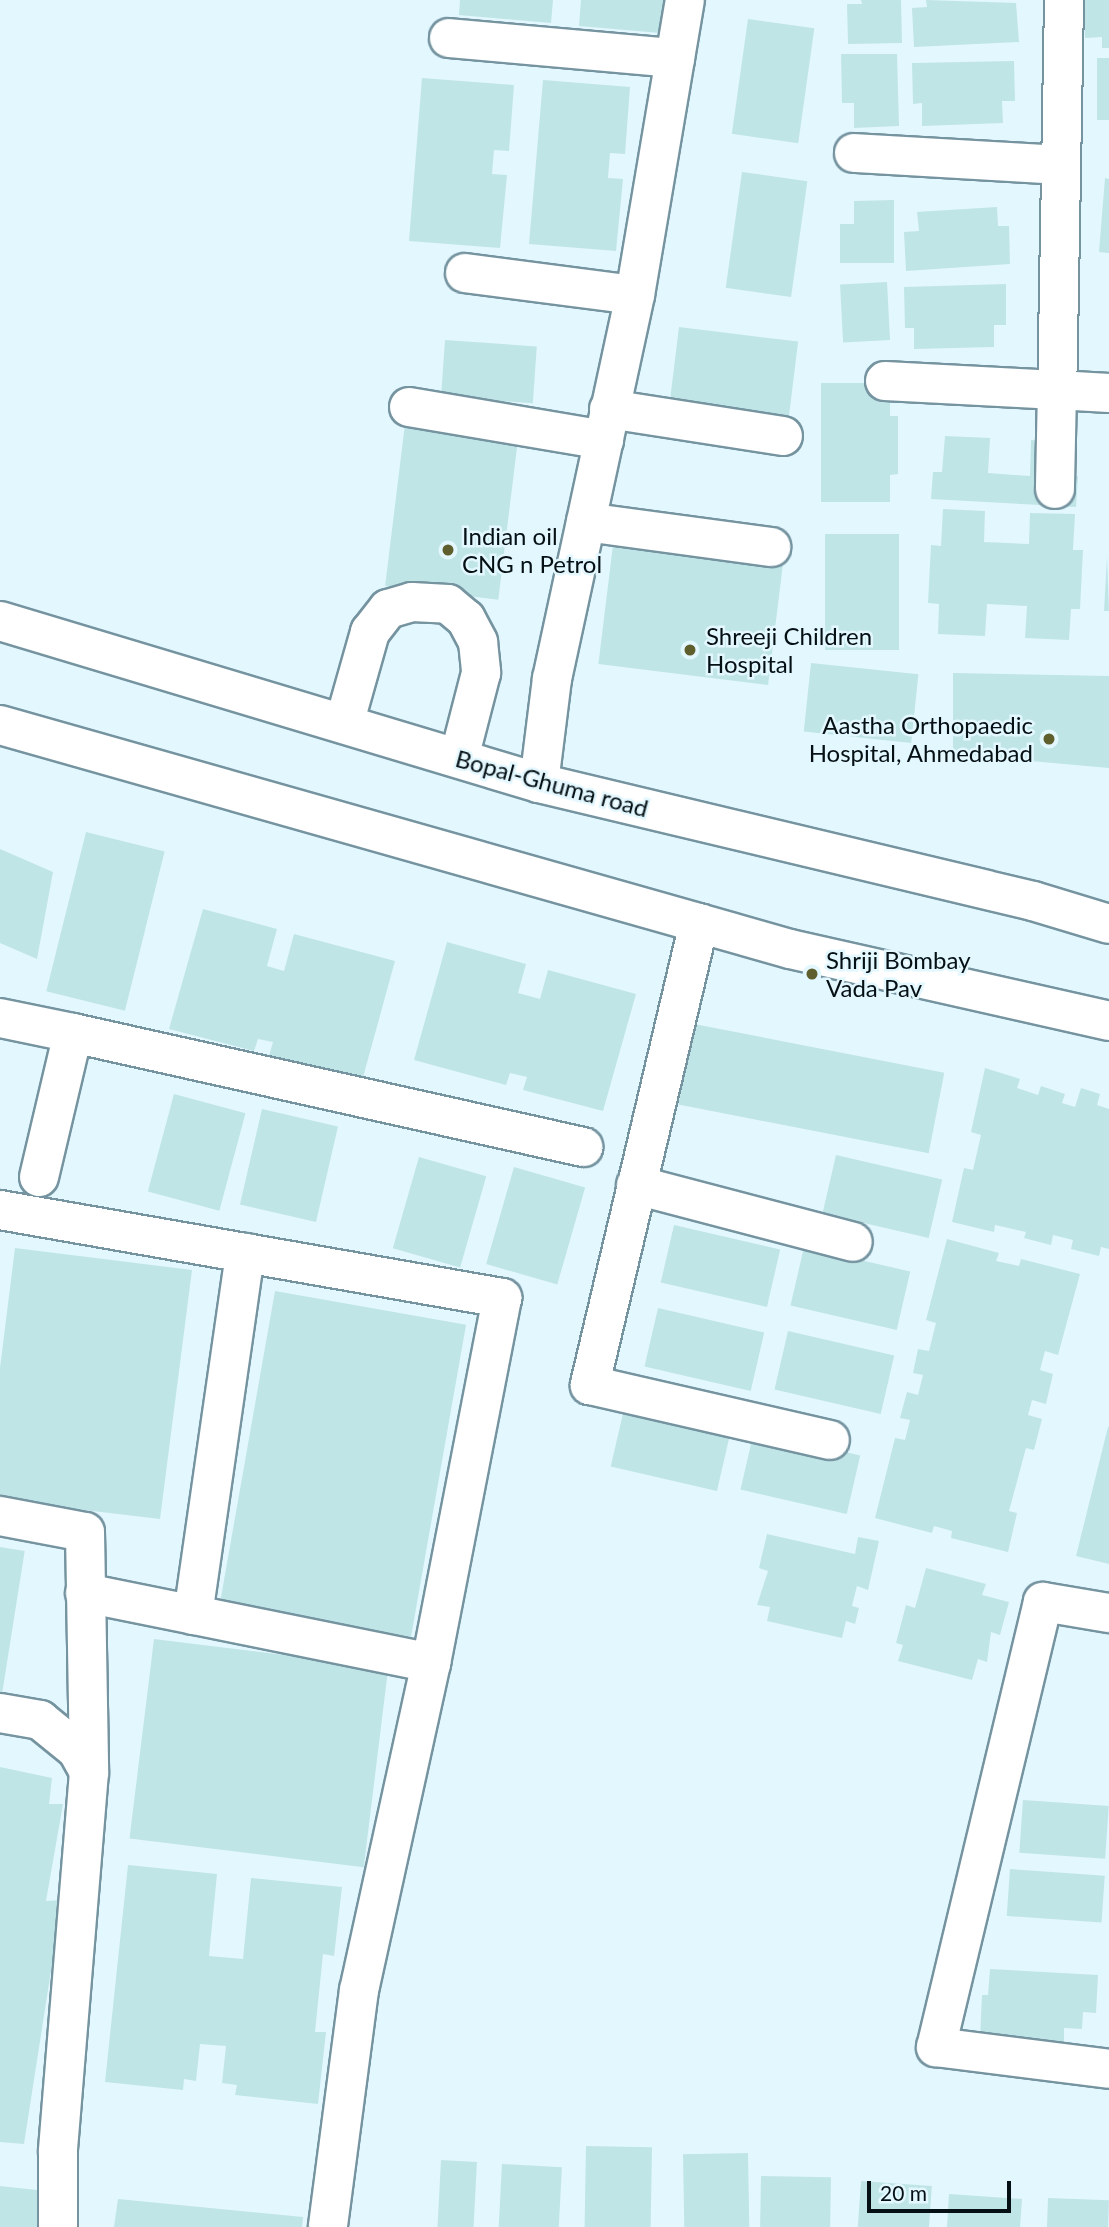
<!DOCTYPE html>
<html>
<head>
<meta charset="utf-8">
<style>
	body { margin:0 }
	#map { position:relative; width:1109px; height:2227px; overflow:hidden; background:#e3f7ff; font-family:Lato,sans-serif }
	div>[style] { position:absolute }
	.building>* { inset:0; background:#c0e5e7; transform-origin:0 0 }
	.roads { filter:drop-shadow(2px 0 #7594a0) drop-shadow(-2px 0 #7594a0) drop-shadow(0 2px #7594a0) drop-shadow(0 -2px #7594a0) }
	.minor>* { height:38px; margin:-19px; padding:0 19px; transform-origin:19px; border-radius:19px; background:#fff }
	.dots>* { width:19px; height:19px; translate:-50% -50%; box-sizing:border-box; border:4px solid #e3f7ff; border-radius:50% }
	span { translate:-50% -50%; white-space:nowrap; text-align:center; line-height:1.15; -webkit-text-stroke:5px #e3f7ff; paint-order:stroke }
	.poi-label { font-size:24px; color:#051014 }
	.left { translate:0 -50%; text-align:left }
	.right { translate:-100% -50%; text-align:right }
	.street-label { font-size:24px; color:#051014 }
	.scale { position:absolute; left:867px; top:2181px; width:144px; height:32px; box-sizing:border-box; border:4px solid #051014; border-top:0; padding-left:9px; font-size:21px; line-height:24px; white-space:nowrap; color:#051014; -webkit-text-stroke:5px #e3f7ff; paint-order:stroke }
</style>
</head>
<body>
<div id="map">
	<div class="building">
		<i style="clip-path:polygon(460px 0,553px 0,551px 23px,459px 15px)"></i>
		<i style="clip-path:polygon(581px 0,674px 0,672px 34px,579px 26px)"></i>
		<i style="clip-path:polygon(861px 0,901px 0,902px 43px,848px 44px,847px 4px,862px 4px)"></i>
		<i style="clip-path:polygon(926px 0,1016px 3px,1019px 42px,914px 47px,912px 8px,927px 7px)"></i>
		<i style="clip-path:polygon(1083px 0,1109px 0,1109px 48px,1102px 48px,1102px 37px,1085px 38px)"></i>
		<i style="left:748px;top:19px;width:67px;height:116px;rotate:8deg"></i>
		<i style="clip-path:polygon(841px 54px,897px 54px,899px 126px,854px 128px,854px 103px,842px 103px)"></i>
		<i style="left:1097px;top:58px;width:12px;height:62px"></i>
		<i style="clip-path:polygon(1014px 61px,1015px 101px,1002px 101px,1003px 123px,922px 126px,922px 103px,913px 104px,912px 63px)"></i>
		<i style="clip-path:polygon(422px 78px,514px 85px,509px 151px,494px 150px,492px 174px,507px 175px,500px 248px,409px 241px)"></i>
		<i style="clip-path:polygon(543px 80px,630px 87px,625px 154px,610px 153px,608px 178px,623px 179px,616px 251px,529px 244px)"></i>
		<i style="left:742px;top:172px;width:66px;height:117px;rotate:8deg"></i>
		<i style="clip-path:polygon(1105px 178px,1109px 179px,1109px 253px,1099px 252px)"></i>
		<i style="clip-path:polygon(894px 200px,894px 263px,840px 263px,840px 224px,854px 224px,854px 201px)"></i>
		<i style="clip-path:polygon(997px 207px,998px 226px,1009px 226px,1010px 264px,906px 271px,904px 232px,919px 231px,917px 212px)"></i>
		<i style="left:887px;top:282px;width:58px;height:47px;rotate:87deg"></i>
		<i style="clip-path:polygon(1006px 284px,1006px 325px,994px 325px,994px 347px,914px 349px,914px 328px,905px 328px,904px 287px)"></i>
		<i style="left:679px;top:327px;width:120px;height:81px;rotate:7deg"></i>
		<i style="left:445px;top:340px;width:92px;height:57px;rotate:4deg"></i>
		<i style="clip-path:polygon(821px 383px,890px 383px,890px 416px,898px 416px,898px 474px,890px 475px,890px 502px,821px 502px)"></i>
		<i style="left:405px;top:424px;width:114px;height:163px;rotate:7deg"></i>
		<i style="clip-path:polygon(945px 436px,990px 438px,988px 473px,1030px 476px,1031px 440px,1065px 443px,1064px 475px,1078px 476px,1076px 507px,931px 499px,933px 472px,942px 472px)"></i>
		<i style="clip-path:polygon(943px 509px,985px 511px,984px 542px,1029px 544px,1030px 513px,1075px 514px,1073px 550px,1083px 550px,1080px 609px,1071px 609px,1069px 640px,1025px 638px,1027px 606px,987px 604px,985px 636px,938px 634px,939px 604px,928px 603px,931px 545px,941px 546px)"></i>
		<i style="left:825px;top:534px;width:74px;height:116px"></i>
		<i style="left:613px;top:545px;width:171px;height:120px;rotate:7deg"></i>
		<i style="clip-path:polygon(1107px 557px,1109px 611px,1104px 611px)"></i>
		<i style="left:811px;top:663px;width:108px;height:69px;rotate:6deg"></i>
		<i style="clip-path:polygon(953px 673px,1109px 676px,1109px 768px,953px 754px)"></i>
		<i style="left:86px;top:832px;width:81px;height:164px;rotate:14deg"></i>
		<i style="clip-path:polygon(0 849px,53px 872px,37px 959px,0 943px)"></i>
		<i style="clip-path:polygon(203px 909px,277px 929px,267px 966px,284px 971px,294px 934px,395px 961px,362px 1081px,269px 1056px,273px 1042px,258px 1039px,254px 1051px,169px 1029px)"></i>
		<i style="clip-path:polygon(447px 942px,526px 964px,518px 993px,540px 999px,548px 970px,636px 994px,603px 1111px,523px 1090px,527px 1077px,510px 1073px,506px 1085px,414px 1060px)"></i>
		<i style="left:694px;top:1024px;width:255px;height:82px;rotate:11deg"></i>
		<i style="clip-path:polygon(985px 1068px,1020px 1079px,1017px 1088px,1038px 1095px,1041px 1086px,1065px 1094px,1062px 1103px,1075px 1107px,1081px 1088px,1100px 1094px,1097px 1105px,1109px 1109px,1109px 1249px,1101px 1247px,1099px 1256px,1071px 1249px,1073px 1240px,1053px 1235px,1051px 1245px,1024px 1238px,1026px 1232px,995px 1225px,994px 1232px,952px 1222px,964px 1168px,973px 1170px,981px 1135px,971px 1132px)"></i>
		<i style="left:174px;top:1094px;width:74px;height:101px;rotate:15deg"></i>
		<i style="left:262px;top:1109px;width:78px;height:98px;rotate:13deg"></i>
		<i style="left:836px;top:1155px;width:109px;height:60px;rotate:13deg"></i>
		<i style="left:419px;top:1157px;width:70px;height:95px;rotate:16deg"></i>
		<i style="left:514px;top:1167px;width:74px;height:101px;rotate:16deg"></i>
		<i style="left:674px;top:1225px;width:109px;height:59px;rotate:13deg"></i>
		<i style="clip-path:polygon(947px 1239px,999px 1253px,996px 1261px,1019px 1266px,1021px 1259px,1080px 1274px,1058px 1355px,1045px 1351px,1040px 1370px,1053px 1374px,1046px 1404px,1032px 1400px,1028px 1415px,1042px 1419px,1034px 1450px,1026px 1448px,1009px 1511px,1017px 1513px,1008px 1552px,951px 1538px,952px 1531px,934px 1526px,932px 1533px,875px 1518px,895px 1438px,905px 1440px,910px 1420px,900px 1418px,907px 1392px,918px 1395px,923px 1375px,913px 1373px,918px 1349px,929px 1351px,936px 1323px,926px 1320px)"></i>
		<i style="left:804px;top:1247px;width:109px;height:60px;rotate:13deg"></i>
		<i style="clip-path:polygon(15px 1248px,192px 1270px,160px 1519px,0 1500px,0 1368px)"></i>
		<i style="left:275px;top:1291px;width:194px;height:317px;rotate:10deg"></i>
		<i style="left:658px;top:1308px;width:109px;height:60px;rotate:13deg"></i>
		<i style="left:788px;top:1331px;width:109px;height:60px;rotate:13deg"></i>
		<i style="left:624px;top:1409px;width:109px;height:59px;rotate:13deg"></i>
		<i style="clip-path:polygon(1108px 1427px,1109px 1427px,1109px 1564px,1076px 1556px)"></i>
		<i style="left:754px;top:1431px;width:109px;height:60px;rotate:13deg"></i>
		<i style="clip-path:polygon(767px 1534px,855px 1554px,858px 1537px,879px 1541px,868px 1590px,857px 1586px,852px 1606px,859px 1608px,855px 1624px,846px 1621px,842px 1638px,767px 1621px,770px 1607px,757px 1605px,768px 1571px,759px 1568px)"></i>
		<i style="left:0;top:1547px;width:25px;height:149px;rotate:9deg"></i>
		<i style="clip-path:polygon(926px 1568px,986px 1584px,982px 1595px,1009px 1602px,1000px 1635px,991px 1632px,987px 1662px,978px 1659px,972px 1680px,898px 1661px,903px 1645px,896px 1643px,906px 1605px,915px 1608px)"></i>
		<i style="left:154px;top:1639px;width:236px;height:201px;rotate:7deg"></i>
		<i style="clip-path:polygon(0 1767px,52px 1778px,49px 1804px,63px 1804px,46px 1901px,62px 1900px,24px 2144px,0 2142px)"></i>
		<i style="left:1023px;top:1800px;width:86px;height:53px;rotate:4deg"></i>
		<i style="clip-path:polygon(128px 1865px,217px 1874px,209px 1956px,243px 1959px,251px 1878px,342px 1887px,334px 1956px,323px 1954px,315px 2032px,326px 2032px,318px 2104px,235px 2095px,237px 2085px,222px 2083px,226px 2046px,200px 2044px,196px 2081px,184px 2079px,183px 2090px,105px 2082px)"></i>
		<i style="left:1010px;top:1869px;width:95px;height:47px;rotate:4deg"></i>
		<i style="clip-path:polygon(990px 1969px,1098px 1975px,1096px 2013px,1083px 2012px,1082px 2029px,1064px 2028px,1064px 2043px,980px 2039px,982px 1995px,988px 1995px)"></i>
		<i style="left:586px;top:2146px;width:66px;height:81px;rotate:1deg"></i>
		<i style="left:748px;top:2153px;width:74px;height:65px;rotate:89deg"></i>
		<i style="left:441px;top:2160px;width:36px;height:67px;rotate:3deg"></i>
		<i style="left:502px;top:2164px;width:60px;height:63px;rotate:3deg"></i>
		<i style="left:761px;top:2176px;width:70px;height:51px;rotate:1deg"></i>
		<i style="left:861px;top:2181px;width:71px;height:46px;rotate:4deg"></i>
		<i style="clip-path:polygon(0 2186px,46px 2191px,42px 2227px,0 2227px)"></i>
		<i style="clip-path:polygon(949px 2194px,1022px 2199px,1020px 2227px,947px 2227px)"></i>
		<i style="left:1048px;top:2198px;width:61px;height:29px;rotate:2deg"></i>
		<i style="clip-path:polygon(118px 2199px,303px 2217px,302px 2227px,114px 2227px)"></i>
	</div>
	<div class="roads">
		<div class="minor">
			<i style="left:1064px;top:0;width:390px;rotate:91deg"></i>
			<i style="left:1057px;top:390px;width:52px;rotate:3.3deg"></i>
			<i style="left:449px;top:38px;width:227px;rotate:5.1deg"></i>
			<i style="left:854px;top:153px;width:206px;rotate:3.3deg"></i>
			<i style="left:465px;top:273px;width:171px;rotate:7.4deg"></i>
			<i style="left:885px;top:381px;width:172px;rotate:3deg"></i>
			<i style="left:1057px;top:390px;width:99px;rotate:91.2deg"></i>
			<i style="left:409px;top:407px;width:198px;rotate:9.6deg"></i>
			<i style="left:609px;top:409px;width:176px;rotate:8.8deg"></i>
			<i style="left:586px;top:522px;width:187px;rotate:7.7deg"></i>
			<i style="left:0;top:621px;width:563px;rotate:16.73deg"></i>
			<i style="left:539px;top:783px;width:508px;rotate:13.43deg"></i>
			<i style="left:1033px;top:901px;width:79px;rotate:16.8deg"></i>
			<i style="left:344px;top:724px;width:96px;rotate:-74.2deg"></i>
			<i style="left:370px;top:632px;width:29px;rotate:-52deg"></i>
			<i style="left:388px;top:609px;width:25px;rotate:-16deg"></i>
			<i style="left:412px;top:602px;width:36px;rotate:3deg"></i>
			<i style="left:448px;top:604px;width:23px;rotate:40deg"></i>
			<i style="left:466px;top:619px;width:26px;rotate:62deg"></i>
			<i style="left:478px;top:642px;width:31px;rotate:84deg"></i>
			<i style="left:481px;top:673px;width:88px;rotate:104.5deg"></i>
			<i style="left:0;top:725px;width:821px;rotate:15.83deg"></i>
			<i style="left:790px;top:949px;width:327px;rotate:12.7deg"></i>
			<i style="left:539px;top:783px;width:105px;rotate:-82.9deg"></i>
			<i style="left:552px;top:679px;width:393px;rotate:-77.8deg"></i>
			<i style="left:635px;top:295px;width:299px;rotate:-80.4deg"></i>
			<i style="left:699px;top:923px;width:475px;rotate:103.3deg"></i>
			<i style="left:590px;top:1385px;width:246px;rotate:12.9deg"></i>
			<i style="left:0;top:1018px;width:75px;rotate:11.6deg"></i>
			<i style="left:39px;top:1177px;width:148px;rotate:-76.7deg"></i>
			<i style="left:73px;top:1033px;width:523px;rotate:12.6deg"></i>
			<i style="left:636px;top:1185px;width:224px;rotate:14.7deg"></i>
			<i style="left:0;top:1210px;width:510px;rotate:9.94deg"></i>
			<i style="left:502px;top:1298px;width:372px;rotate:101deg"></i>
			<i style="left:0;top:1516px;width:86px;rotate:10.7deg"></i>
			<i style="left:85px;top:1532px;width:240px;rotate:89deg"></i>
			<i style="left:85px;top:1593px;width:353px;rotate:11.4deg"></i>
			<i style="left:431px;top:1663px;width:335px;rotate:102.4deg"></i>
			<i style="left:359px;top:1990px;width:239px;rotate:97.5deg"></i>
			<i style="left:1109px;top:1613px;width:67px;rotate:-170.5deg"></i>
			<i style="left:1043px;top:1602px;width:458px;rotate:103.5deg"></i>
			<i style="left:936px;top:2047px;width:174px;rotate:7.2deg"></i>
			<i style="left:193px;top:1615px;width:366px;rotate:-81.8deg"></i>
			<i style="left:0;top:1713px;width:41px;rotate:9.9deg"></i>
			<i style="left:40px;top:1720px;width:48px;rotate:39deg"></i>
			<i style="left:77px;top:1750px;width:25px;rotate:61deg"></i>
			<i style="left:89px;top:1772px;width:381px;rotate:94.7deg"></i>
			<i style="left:58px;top:2152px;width:75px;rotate:90deg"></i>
		</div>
	</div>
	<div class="dots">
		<i style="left:448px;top:550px;background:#5e5f2c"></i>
		<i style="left:690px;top:650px;background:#5e5f2c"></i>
		<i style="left:1049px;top:739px;background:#5e5f2c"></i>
		<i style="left:812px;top:974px;background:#5e5f2c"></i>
	</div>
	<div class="poi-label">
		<span class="left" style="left:462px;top:550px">Indian oil<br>CNG n Petrol</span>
		<span class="left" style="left:706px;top:650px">Shreeji Children<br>Hospital</span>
		<span class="right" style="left:1033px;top:739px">Aastha Orthopaedic<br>Hospital, Ahmedabad</span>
		<span class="left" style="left:826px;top:974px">Shriji Bombay<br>Vada Pav</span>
	</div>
	<div class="street-label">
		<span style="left:552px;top:783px;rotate:15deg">Bopal-Ghuma road</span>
	</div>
	<div class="scale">20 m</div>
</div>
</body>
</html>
